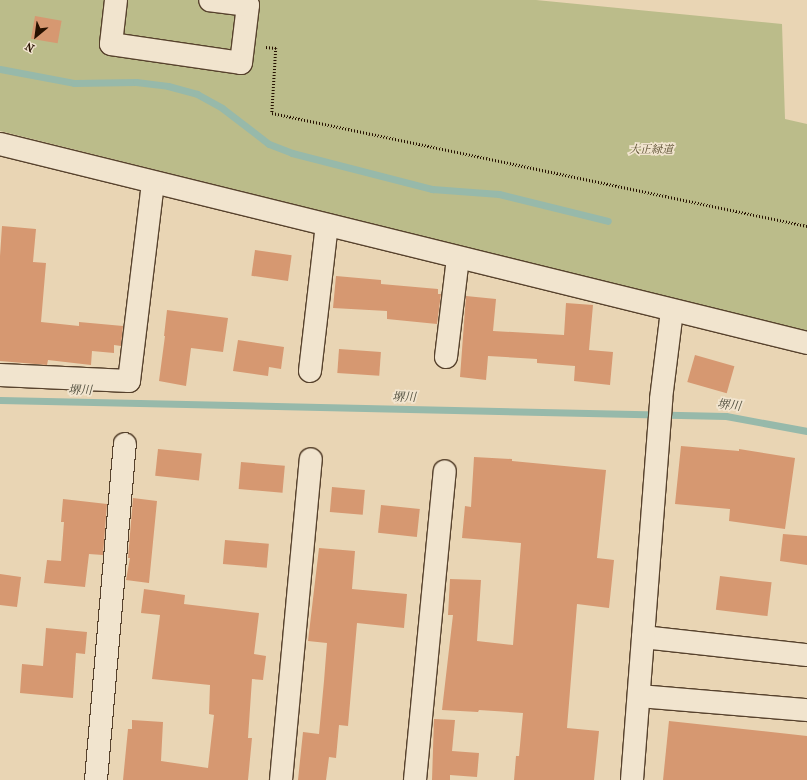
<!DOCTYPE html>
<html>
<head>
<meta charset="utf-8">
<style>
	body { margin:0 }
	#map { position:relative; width:807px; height:780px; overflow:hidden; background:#e9d5b4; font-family:"IM FELL French Canon","Noto Serif JP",serif }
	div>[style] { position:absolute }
	.green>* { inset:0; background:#bbbc8a }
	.stream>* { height:7px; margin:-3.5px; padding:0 3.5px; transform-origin:3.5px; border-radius:3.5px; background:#97b9aa }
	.building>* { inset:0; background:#d69871; transform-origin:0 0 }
	.path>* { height:2.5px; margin-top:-1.25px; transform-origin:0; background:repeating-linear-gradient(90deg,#261100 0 1px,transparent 0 3px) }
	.roads { filter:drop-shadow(1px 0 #57422d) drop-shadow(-1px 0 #57422d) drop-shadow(0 1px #57422d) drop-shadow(0 -1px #57422d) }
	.minor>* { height:22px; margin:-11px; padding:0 11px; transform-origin:11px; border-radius:11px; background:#f1e4ce }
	span { translate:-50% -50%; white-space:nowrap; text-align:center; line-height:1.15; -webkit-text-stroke:3.5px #f1e4ce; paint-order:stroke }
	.park-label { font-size:11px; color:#5a4d30; font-style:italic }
	.water-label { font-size:12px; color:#4e4c3c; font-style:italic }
	.north { position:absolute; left:16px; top:16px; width:40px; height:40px; -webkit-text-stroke:3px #f1e4ce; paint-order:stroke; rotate:209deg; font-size:11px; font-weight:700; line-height:16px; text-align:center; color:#261100 }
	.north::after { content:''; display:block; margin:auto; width:14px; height:18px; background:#261100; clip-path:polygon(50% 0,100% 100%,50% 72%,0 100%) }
</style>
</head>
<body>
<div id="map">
	<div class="green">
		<i style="clip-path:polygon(0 0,536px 0,782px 24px,785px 119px,807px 124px,807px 332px,0 131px)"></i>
	</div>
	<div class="stream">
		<i style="left:0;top:69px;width:75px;rotate:10.7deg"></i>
		<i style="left:74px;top:83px;width:62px;rotate:-0.9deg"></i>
		<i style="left:136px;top:82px;width:32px;rotate:7deg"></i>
		<i style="left:168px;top:86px;width:30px;rotate:15deg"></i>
		<i style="left:197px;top:94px;width:29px;rotate:29deg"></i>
		<i style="left:222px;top:108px;width:59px;rotate:37.5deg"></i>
		<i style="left:269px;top:144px;width:25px;rotate:21deg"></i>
		<i style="left:292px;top:153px;width:145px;rotate:14.4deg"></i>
		<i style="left:432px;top:189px;width:67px;rotate:4.3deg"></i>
		<i style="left:499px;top:194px;width:112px;rotate:13.9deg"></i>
		<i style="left:0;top:400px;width:726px;rotate:1.26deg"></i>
		<i style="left:726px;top:416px;width:82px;rotate:10.5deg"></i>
	</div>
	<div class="building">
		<i style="left:35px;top:16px;width:27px;height:23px;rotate:10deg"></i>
		<i style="clip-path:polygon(2px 226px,36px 229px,33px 262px,46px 263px,41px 322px,79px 326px,79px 322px,123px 326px,121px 346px,114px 345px,114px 353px,92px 351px,91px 365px,48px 360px,47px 365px,0 361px,0 256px)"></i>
		<i style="left:255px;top:250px;width:37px;height:26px;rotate:8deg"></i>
		<i style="clip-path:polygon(336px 276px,381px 280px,381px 284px,438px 289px,438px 294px,441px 294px,437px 324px,387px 319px,387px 311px,333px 308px)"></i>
		<i style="clip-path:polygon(466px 296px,496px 299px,493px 331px,564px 335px,566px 303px,593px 305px,589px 350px,613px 352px,610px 385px,574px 381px,575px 366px,537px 363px,537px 359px,488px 356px,486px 380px,460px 377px)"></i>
		<i style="clip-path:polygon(167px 310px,228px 318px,223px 352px,191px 348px,186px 386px,159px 381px,165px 336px,164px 336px)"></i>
		<i style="clip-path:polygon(238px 340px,284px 347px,281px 369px,269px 367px,268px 376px,233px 371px)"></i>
		<i style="left:339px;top:349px;width:42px;height:24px;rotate:4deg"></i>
		<i style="left:695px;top:355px;width:41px;height:28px;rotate:16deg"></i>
		<i style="clip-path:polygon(681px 446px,739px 451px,739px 449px,795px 458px,785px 529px,729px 521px,730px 509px,675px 504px)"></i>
		<i style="left:158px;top:449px;width:44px;height:27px;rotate:6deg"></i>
		<i style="clip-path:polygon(474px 457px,512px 459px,512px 461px,606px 470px,597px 558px,614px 560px,609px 608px,577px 604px,567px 728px,599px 731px,594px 780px,514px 780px,516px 756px,519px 756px,523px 713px,479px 710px,478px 712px,442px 710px,453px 615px,448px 615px,450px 579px,481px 580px,477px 641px,513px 645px,521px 543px,462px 538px,465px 506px,471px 507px)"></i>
		<i style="left:241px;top:462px;width:44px;height:27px;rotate:5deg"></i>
		<i style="left:332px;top:487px;width:33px;height:25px;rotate:5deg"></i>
		<i style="clip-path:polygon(133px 498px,157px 501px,149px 583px,126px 580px,130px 558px,128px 558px)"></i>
		<i style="clip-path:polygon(63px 499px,107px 504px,103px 555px,89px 554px,85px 587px,44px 583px,47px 560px,61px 561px,64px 522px,61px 522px)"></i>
		<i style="left:381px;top:505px;width:39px;height:28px;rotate:6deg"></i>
		<i style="clip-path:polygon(783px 534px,807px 536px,807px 565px,780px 561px)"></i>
		<i style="left:225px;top:540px;width:44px;height:24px;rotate:5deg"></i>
		<i style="clip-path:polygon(319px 548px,355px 551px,352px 589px,407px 594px,404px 628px,357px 623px,348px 726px,339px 725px,336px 758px,329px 757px,326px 780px,298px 780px,303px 732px,319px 734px,324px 681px,327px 643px,308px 641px)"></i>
		<i style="clip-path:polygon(0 574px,21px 577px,17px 607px,0 605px)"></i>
		<i style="left:720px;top:576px;width:52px;height:34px;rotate:7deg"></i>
		<i style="clip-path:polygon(144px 589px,185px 595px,184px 604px,259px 613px,254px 654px,266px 656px,263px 680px,252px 679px,248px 738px,252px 738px,248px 780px,123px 780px,128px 729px,132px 729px,132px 720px,163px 722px,161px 761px,208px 768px,214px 715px,209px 714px,210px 685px,152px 679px,160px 615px,141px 613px)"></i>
		<i style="clip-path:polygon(46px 628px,87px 632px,85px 654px,76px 653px,73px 698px,20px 693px,22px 664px,43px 666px)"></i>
		<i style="clip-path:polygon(434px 719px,455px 720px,452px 751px,479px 753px,477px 777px,450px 775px,450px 780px,432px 780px)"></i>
		<i style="clip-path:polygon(669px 721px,807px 736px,807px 780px,663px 780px)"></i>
	</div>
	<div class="path">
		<i style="left:266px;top:47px;width:10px;rotate:6deg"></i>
		<i style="left:276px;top:48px;width:65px;rotate:93.5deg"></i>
		<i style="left:272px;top:113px;width:547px;rotate:11.93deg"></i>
	</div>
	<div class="roads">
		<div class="minor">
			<i style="left:116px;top:0;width:44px;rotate:96.5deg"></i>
			<i style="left:111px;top:44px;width:131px;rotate:8.3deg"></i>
			<i style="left:241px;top:63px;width:58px;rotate:-83.1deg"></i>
			<i style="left:248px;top:5px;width:38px;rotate:-173deg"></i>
			<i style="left:0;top:144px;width:831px;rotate:13.85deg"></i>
			<i style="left:446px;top:357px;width:100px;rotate:-83.1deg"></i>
			<i style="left:310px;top:371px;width:147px;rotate:-83.4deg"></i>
			<i style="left:0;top:375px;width:129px;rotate:2.7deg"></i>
			<i style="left:129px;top:381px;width:200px;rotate:-83.1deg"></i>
			<i style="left:643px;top:637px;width:165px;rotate:6.3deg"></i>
			<i style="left:639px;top:696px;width:169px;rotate:4.8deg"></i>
			<i style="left:96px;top:780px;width:337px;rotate:-85.1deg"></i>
			<i style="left:281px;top:780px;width:322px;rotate:-84.7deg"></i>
			<i style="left:415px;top:780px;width:310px;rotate:-84.5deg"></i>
			<i style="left:632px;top:780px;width:382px;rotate:-85.6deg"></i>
			<i style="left:661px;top:399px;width:89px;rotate:-82.9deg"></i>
		</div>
	</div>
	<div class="park-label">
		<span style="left:651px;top:150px">大正緑道</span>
	</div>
	<div class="water-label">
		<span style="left:80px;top:391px;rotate:1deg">堺川</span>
		<span style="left:404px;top:398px;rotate:1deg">堺川</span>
		<span style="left:729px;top:406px;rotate:6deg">堺川</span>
	</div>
	<div class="north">N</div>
</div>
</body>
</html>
